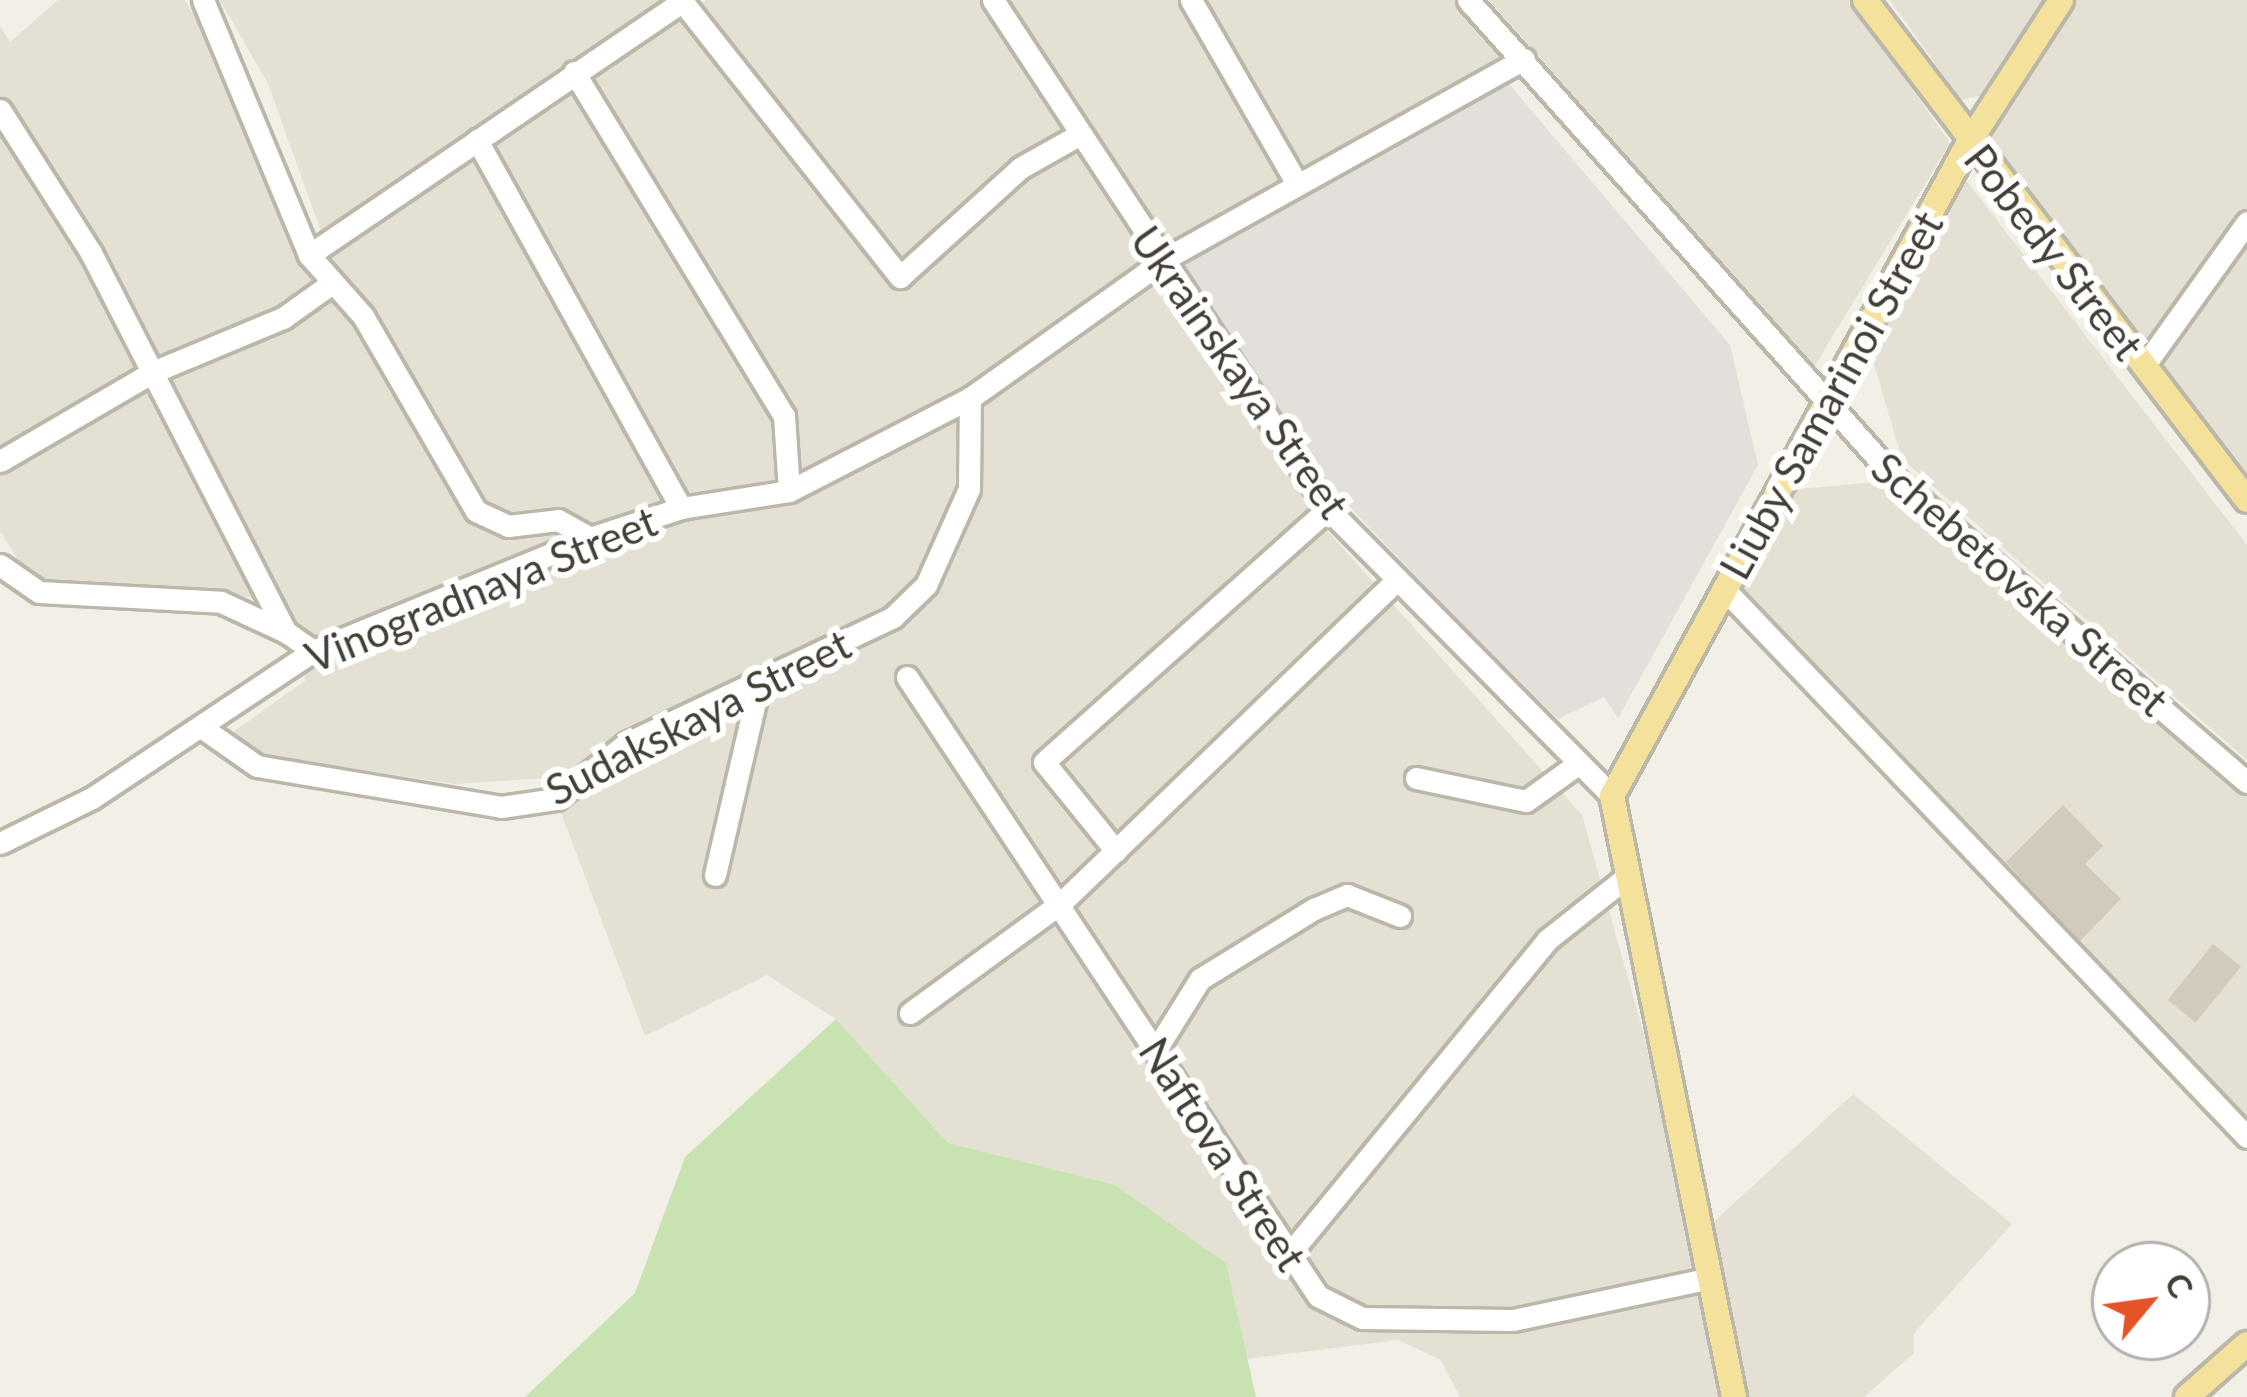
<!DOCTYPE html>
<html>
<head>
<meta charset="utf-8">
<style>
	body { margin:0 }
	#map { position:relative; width:2247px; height:1397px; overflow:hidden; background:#f1efe6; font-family:Lato,sans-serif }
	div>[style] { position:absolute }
	.residential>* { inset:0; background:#e4e1d4 }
	.industrial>* { inset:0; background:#e3e0db }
	.green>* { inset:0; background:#c8e2b2 }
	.building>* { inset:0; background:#d2cbbc; transform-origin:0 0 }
	.roads { filter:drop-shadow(3px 0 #bbb7a9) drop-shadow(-3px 0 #bbb7a9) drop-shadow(0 3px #bbb7a9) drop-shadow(0 -3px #bbb7a9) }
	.minor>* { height:21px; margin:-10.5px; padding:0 10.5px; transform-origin:10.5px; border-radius:10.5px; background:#fff }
	.major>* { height:24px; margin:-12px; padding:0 12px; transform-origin:12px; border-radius:12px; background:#f4e29c }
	span { translate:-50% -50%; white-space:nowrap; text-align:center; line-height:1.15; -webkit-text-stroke:12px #fff; paint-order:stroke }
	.street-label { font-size:42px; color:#433f36 }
	.north { position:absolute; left:2091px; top:1241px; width:120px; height:120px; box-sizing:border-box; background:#fff; border:3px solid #b4b2af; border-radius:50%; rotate:61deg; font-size:33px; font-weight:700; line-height:48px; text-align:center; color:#433f36 }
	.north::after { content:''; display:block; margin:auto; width:42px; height:54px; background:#e55429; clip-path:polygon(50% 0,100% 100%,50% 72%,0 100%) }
</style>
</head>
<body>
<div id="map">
	<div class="residential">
		<i style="clip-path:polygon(58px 0,185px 0,257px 122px,306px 274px,706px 0,1454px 0,1512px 62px,1153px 254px,1314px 516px,1582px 815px,1645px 1038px,1722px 1397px,1460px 1397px,1441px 1360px,1398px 1340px,1245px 1359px,1225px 1263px,1016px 1164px,948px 1143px,836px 1019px,767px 975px,645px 1036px,548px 778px,455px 784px,251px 753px,232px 733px,306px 680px,272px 614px,250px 597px,55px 594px,26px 573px,0 531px,0 26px,10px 42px)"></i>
		<i style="clip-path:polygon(220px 0,670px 0,323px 237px,268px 84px)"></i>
		<i style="clip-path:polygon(1489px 0,1850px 0,1950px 143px,1814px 367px)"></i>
		<i style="clip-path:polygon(1890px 0,2054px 0,1992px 93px,1961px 100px)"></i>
		<i style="clip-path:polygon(2072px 0,2247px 0,2247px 473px,1987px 133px)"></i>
		<i style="clip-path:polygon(1962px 175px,2247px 545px,2247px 760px,1902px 459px,1866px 337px)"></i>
		<i style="clip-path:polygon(1877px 482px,2247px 796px,2247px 1122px,1737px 586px,1789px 490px)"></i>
		<i style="clip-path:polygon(1853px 1094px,2012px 1224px,1914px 1333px,1914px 1353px,1864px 1397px,1742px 1397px,1708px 1227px)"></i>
	</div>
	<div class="industrial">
		<i style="clip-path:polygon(1504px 78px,1730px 345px,1758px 465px,1618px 718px,1604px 697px,1558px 719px,1456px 618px,1326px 482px,1178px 259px)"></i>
	</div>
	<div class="green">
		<i style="clip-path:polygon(836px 1019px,948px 1143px,1115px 1185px,1226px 1263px,1256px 1397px,525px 1397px,635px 1293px,685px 1157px)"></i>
	</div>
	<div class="building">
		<i style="clip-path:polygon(2063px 805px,2103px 846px,2085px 864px,2121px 899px,2080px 941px,2006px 862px)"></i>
		<i style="left:2213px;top:944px;width:36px;height:72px;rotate:39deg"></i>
	</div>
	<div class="roads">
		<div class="minor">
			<i style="left:203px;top:0;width:276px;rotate:67.4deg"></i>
			<i style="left:309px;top:255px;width:81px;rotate:48.5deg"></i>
			<i style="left:363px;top:316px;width:225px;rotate:59.9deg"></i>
			<i style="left:476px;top:511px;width:35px;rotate:25deg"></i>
			<i style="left:508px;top:526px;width:50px;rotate:-6.8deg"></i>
			<i style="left:558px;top:520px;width:37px;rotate:29deg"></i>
			<i style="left:993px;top:0;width:609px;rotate:56.65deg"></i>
			<i style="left:1328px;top:509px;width:404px;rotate:45.3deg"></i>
			<i style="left:1191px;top:0;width:208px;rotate:60deg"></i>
			<i style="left:1468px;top:0;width:647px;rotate:48.2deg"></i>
			<i style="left:1899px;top:482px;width:459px;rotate:40.8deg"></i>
			<i style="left:682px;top:1px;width:352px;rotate:51.7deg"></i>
			<i style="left:900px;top:277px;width:162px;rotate:-42.2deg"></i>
			<i style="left:1020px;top:168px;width:63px;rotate:-29.4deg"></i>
			<i style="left:574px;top:72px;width:403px;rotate:58.6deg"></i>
			<i style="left:784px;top:416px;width:75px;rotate:86.2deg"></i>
			<i style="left:0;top:110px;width:169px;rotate:57.5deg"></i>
			<i style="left:91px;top:253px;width:426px;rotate:62.8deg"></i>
			<i style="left:286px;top:632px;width:33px;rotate:35deg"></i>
			<i style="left:477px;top:140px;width:421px;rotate:61deg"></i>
			<i style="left:309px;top:255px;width:453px;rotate:-34.2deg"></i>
			<i style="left:2144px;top:366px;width:177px;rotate:-54.4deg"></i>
			<i style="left:0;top:461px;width:177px;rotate:-30.2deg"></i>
			<i style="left:153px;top:372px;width:141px;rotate:-22.6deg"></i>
			<i style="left:283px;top:318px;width:60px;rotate:-35.5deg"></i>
			<i style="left:0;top:565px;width:47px;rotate:34.7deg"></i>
			<i style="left:39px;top:592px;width:182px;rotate:3.1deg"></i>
			<i style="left:221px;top:602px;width:72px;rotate:24.8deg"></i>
			<i style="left:1725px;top:590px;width:756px;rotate:46.34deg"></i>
			<i style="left:907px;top:677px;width:743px;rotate:56.42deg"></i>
			<i style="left:1318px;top:1296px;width:49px;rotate:26.6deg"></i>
			<i style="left:1362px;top:1318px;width:151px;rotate:0.8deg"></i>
			<i style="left:1513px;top:1320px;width:201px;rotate:-12deg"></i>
			<i style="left:201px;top:727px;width:68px;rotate:34.9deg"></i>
			<i style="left:257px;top:766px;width:247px;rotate:9.5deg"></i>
			<i style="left:501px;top:807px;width:56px;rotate:-8.3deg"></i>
			<i style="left:556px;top:799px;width:90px;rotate:-38.3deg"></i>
			<i style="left:627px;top:743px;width:294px;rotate:-25.3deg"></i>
			<i style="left:893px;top:617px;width:46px;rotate:-44.1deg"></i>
			<i style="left:926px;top:585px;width:105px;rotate:-65.9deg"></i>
			<i style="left:969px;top:489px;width:91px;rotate:-89.4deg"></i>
			<i style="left:1416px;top:778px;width:112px;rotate:11.8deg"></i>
			<i style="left:1526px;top:801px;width:65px;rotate:-35.6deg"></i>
			<i style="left:0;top:843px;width:102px;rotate:-26.1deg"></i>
			<i style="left:92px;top:798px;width:265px;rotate:-33.6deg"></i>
			<i style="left:313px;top:651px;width:299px;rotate:-22.2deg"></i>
			<i style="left:590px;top:538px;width:96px;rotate:-18.2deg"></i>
			<i style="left:681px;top:508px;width:109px;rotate:-8.9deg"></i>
			<i style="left:789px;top:491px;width:203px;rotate:-27.2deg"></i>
			<i style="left:970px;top:398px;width:245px;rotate:-35.4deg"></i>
			<i style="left:1170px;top:256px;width:405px;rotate:-29.1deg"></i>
			<i style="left:1116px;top:851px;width:114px;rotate:-129deg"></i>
			<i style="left:1044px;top:762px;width:380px;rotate:-41.7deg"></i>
			<i style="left:715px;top:875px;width:200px;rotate:-77deg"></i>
			<i style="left:910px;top:1013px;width:187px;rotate:-36.1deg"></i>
			<i style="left:1061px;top:903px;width:465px;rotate:-43.9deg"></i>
			<i style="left:1155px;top:1051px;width:85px;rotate:-58deg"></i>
			<i style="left:1200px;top:979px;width:134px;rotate:-31.6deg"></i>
			<i style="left:1314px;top:909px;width:36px;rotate:-23deg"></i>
			<i style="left:1347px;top:895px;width:57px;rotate:21.6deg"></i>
			<i style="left:1286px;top:1258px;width:411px;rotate:-50.6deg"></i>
			<i style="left:1547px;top:940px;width:98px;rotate:-38.4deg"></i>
		</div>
		<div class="major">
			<i style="left:1865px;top:0;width:629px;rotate:52.62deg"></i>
			<i style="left:1734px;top:1397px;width:613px;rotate:-101.47deg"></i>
			<i style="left:1612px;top:796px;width:743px;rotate:-61.36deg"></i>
			<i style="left:1968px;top:144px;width:171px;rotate:-57.1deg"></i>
			<i style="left:2187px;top:1397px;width:80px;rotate:-41.5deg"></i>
		</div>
	</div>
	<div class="street-label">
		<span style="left:2054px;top:252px;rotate:52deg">Pobedy Street</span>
		<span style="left:1240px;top:372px;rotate:55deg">Ukrainskaya Street</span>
		<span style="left:1831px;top:395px;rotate:-61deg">Liuby Samarinoi Street</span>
		<span style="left:2020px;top:584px;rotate:41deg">Schebetovska Street</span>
		<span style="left:481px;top:589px;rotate:-22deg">Vinogradnaya Street</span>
		<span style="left:698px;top:717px;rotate:-27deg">Sudakskaya Street</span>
		<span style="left:1223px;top:1154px;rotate:57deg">Naftova Street</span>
	</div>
	<div class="north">С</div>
</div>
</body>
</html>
